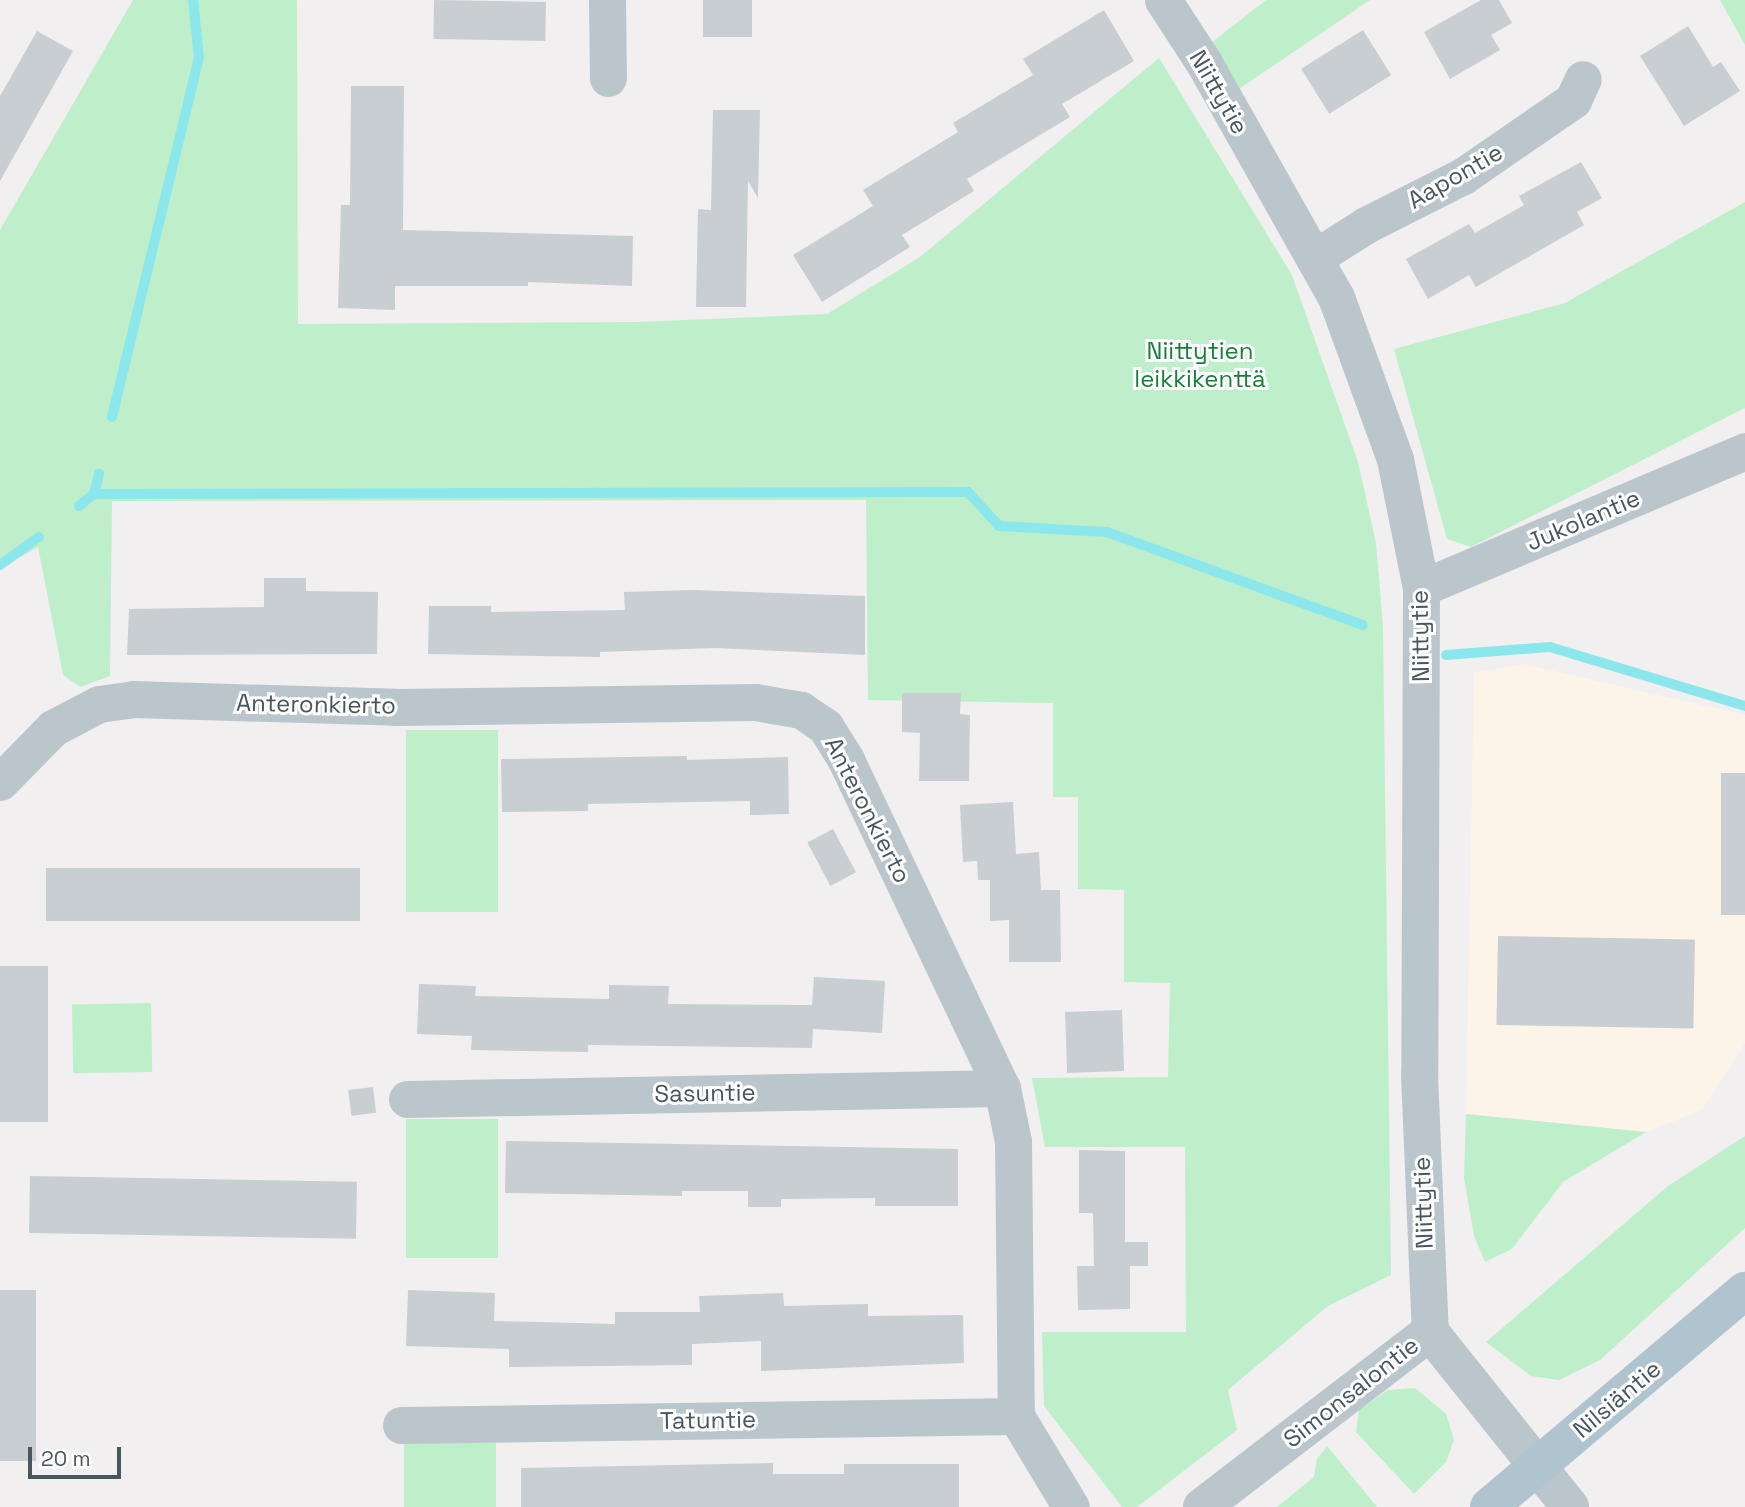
<!DOCTYPE html>
<html>
<head>
<meta charset="utf-8">
<style>
	body { margin:0 }
	#map { position:relative; width:1745px; height:1507px; overflow:hidden; background:#f2eff0; font-family:"Space Grotesk",sans-serif }
	div>[style] { position:absolute }
	.commercial>* { inset:0; background:#fcf4e9 }
	.green>* { inset:0; background:#beefca; transform-origin:0 0 }
	.stream>* { height:10px; margin:-5px; padding:0 5px; transform-origin:5px; border-radius:5px; background:#8ce7ec }
	.building>* { inset:0; background:#c9ced2; transform-origin:0 0 }
	.minor>* { height:37px; margin:-18.5px; padding:0 18.5px; transform-origin:18.5px; border-radius:18.5px; background:#bbc6cc }
	.tertiary>* { height:38px; margin:-19px; padding:0 19px; transform-origin:19px; border-radius:19px; background:#bbc6cc }
	.primary>* { height:38px; margin:-19px; padding:0 19px; transform-origin:19px; border-radius:19px; background:#afc4ce }
	span { translate:-50% -50%; white-space:nowrap; text-align:center; line-height:1.15; -webkit-text-stroke:6px #fff; paint-order:stroke }
	.street-label { font-size:24px; color:#48565d }
	.park-label { font-size:24px; color:#187f3b }
	.scale { position:absolute; left:28px; top:1447px; width:93px; height:32px; box-sizing:border-box; border:4px solid #48565d; border-top:0; padding-left:9px; font-size:21px; line-height:24px; white-space:nowrap; color:#48565d; -webkit-text-stroke:5px #fff; paint-order:stroke }
</style>
</head>
<body>
<div id="map">
	<div class="commercial">
		<i style="clip-path:polygon(1523px 664px,1745px 715px,1745px 1043px,1702px 1110px,1646px 1132px,1466px 1114px,1474px 673px)"></i>
	</div>
	<div class="green">
		<i style="clip-path:polygon(133px 0,297px 0,298px 324px,638px 322px,827px 314px,920px 257px,1159px 58px,1292px 275px,1358px 462px,1376px 543px,1383px 626px,1391px 1275px,1328px 1306px,1228px 1390px,1237px 1430px,1137px 1507px,1122px 1507px,1044px 1406px,1042px 1332px,1186px 1332px,1185px 1147px,1045px 1147px,1032px 1078px,1168px 1077px,1170px 983px,1124px 982px,1124px 890px,1078px 889px,1078px 797px,1053px 797px,1053px 703px,868px 700px,866px 500px,112px 501px,110px 676px,80px 687px,63px 675px,38px 547px,0 569px,0 230px)"></i>
		<i style="clip-path:polygon(1266px 0,1370px 0,1233px 93px,1207px 46px)"></i>
		<i style="clip-path:polygon(1720px 0,1745px 0,1745px 45px)"></i>
		<i style="clip-path:polygon(1745px 202px,1745px 408px,1471px 547px,1447px 539px,1394px 349px,1565px 303px)"></i>
		<i style="left:406px;top:730px;width:92px;height:182px"></i>
		<i style="left:151px;top:1003px;width:69px;height:79px;rotate:89deg"></i>
		<i style="clip-path:polygon(1466px 1114px,1646px 1132px,1563px 1182px,1512px 1249px,1485px 1262px,1474px 1236px,1464px 1178px)"></i>
		<i style="left:406px;top:1119px;width:92px;height:139px"></i>
		<i style="clip-path:polygon(1745px 1136px,1745px 1228px,1600px 1360px,1559px 1380px,1531px 1376px,1486px 1342px,1668px 1186px)"></i>
		<i style="clip-path:polygon(1415px 1388px,1446px 1414px,1454px 1440px,1446px 1462px,1414px 1494px,1356px 1432px,1359px 1410px,1388px 1390px)"></i>
		<i style="left:496px;top:1443px;width:64px;height:92px;rotate:90deg"></i>
		<i style="clip-path:polygon(1327px 1446px,1377px 1507px,1277px 1507px,1314px 1477px,1317px 1459px)"></i>
	</div>
	<div class="stream">
		<i style="left:112px;top:417px;width:369px;rotate:-76.4deg"></i>
		<i style="left:199px;top:58px;width:58px;rotate:-95.9deg"></i>
		<i style="left:94px;top:494px;width:21px;rotate:-76deg"></i>
		<i style="left:79px;top:506px;width:19px;rotate:-39deg"></i>
		<i style="left:94px;top:494px;width:874px;rotate:-0.13deg"></i>
		<i style="left:968px;top:492px;width:46px;rotate:47.6deg"></i>
		<i style="left:999px;top:526px;width:108px;rotate:3.2deg"></i>
		<i style="left:1107px;top:532px;width:272px;rotate:20deg"></i>
		<i style="left:0;top:565px;width:48px;rotate:-35.7deg"></i>
		<i style="left:1446px;top:655px;width:104px;rotate:-4.4deg"></i>
		<i style="left:1550px;top:647px;width:204px;rotate:16.8deg"></i>
	</div>
	<div class="building">
		<i style="left:434px;top:0;width:112px;height:39px;rotate:1deg"></i>
		<i style="left:703px;top:0;width:49px;height:37px"></i>
		<i style="clip-path:polygon(1481px 0,1499px 0,1512px 23px,1491px 35px,1500px 50px,1450px 79px,1424px 32px)"></i>
		<i style="clip-path:polygon(1104px 10px,1134px 61px,1062px 104px,1070px 117px,967px 179px,974px 191px,902px 235px,910px 247px,822px 302px,793px 255px,873px 206px,863px 190px,958px 132px,953px 123px,1033px 75px,1023px 59px)"></i>
		<i style="clip-path:polygon(1688px 26px,1713px 67px,1721px 62px,1740px 91px,1684px 126px,1640px 56px)"></i>
		<i style="left:1363px;top:30px;width:53px;height:73px;rotate:58deg"></i>
		<i style="clip-path:polygon(37px 31px,73px 51px,0 181px,0 96px)"></i>
		<i style="clip-path:polygon(351px 86px,404px 86px,403px 230px,633px 236px,632px 286px,528px 282px,528px 286px,395px 286px,395px 310px,338px 308px,341px 205px,350px 205px)"></i>
		<i style="clip-path:polygon(713px 110px,760px 110px,758px 198px,748px 181px,746px 307px,696px 307px,698px 209px,711px 210px)"></i>
		<i style="clip-path:polygon(1581px 162px,1602px 198px,1577px 212px,1584px 225px,1476px 287px,1469px 275px,1428px 299px,1406px 259px,1469px 224px,1475px 233px,1524px 205px,1519px 196px)"></i>
		<i style="clip-path:polygon(264px 578px,306px 578px,306px 591px,378px 592px,377px 654px,127px 655px,129px 609px,264px 607px)"></i>
		<i style="clip-path:polygon(693px 590px,865px 596px,865px 655px,715px 648px,600px 652px,600px 657px,428px 654px,429px 606px,491px 606px,491px 612px,625px 610px,624px 592px)"></i>
		<i style="clip-path:polygon(902px 693px,961px 693px,960px 714px,970px 715px,969px 781px,919px 781px,920px 733px,902px 732px)"></i>
		<i style="clip-path:polygon(687px 756px,687px 760px,788px 757px,789px 814px,750px 815px,750px 801px,588px 804px,588px 811px,502px 812px,501px 759px)"></i>
		<i style="left:1721px;top:773px;width:24px;height:142px"></i>
		<i style="clip-path:polygon(1013px 802px,1016px 854px,1039px 852px,1041px 890px,1060px 890px,1061px 962px,1009px 962px,1009px 920px,990px 921px,990px 880px,978px 880px,977px 861px,963px 862px,960px 805px)"></i>
		<i style="left:833px;top:829px;width:49px;height:29px;rotate:62deg"></i>
		<i style="left:46px;top:868px;width:314px;height:53px"></i>
		<i style="left:1498px;top:936px;width:197px;height:89px;rotate:1deg"></i>
		<i style="left:0;top:966px;width:48px;height:156px"></i>
		<i style="clip-path:polygon(814px 977px,885px 981px,882px 1033px,813px 1029px,812px 1048px,588px 1045px,588px 1052px,471px 1050px,472px 1036px,417px 1034px,419px 984px,476px 986px,475px 996px,609px 999px,609px 985px,669px 986px,668px 1004px,812px 1005px)"></i>
		<i style="left:1122px;top:1010px;width:61px;height:57px;rotate:88deg"></i>
		<i style="left:373px;top:1087px;width:26px;height:25px;rotate:83deg"></i>
		<i style="clip-path:polygon(506px 1141px,958px 1149px,958px 1206px,875px 1206px,875px 1198px,781px 1199px,781px 1207px,748px 1207px,748px 1191px,682px 1191px,682px 1196px,505px 1193px)"></i>
		<i style="clip-path:polygon(1079px 1150px,1125px 1151px,1125px 1242px,1148px 1242px,1148px 1266px,1130px 1266px,1130px 1309px,1078px 1310px,1077px 1266px,1094px 1266px,1093px 1213px,1079px 1213px)"></i>
		<i style="left:30px;top:1176px;width:327px;height:57px;rotate:1deg"></i>
		<i style="left:0;top:1290px;width:36px;height:171px"></i>
		<i style="clip-path:polygon(408px 1290px,495px 1293px,494px 1321px,615px 1324px,615px 1312px,700px 1312px,699px 1296px,783px 1293px,784px 1306px,868px 1304px,868px 1316px,963px 1315px,964px 1363px,761px 1371px,761px 1341px,692px 1344px,692px 1365px,509px 1367px,509px 1349px,406px 1346px)"></i>
		<i style="clip-path:polygon(773px 1463px,773px 1474px,844px 1474px,844px 1464px,959px 1464px,959px 1507px,521px 1507px,521px 1468px)"></i>
	</div>
	<div class="minor">
		<i style="left:607px;top:0;width:78px;rotate:89.3deg"></i>
		<i style="left:1163px;top:0;width:75px;rotate:56.9deg"></i>
		<i style="left:1204px;top:63px;width:269px;rotate:60.6deg"></i>
		<i style="left:1336px;top:297px;width:172px;rotate:70deg"></i>
		<i style="left:1395px;top:459px;width:132px;rotate:78.6deg"></i>
		<i style="left:1421px;top:588px;width:486px;rotate:90.2deg"></i>
		<i style="left:1419px;top:1074px;width:258px;rotate:87.6deg"></i>
		<i style="left:1314px;top:258px;width:62px;rotate:-32.4deg"></i>
		<i style="left:1366px;top:225px;width:109px;rotate:-26.8deg"></i>
		<i style="left:1463px;top:176px;width:134px;rotate:-34.6deg"></i>
		<i style="left:1573px;top:100px;width:23px;rotate:-65deg"></i>
		<i style="left:1421px;top:588px;width:352px;rotate:-22.9deg"></i>
		<i style="left:0;top:782px;width:76px;rotate:-45.5deg"></i>
		<i style="left:53px;top:728px;width:52px;rotate:-27.6deg"></i>
		<i style="left:99px;top:704px;width:34px;rotate:-8deg"></i>
		<i style="left:133px;top:699px;width:263px;rotate:1.7deg"></i>
		<i style="left:396px;top:707px;width:359px;rotate:-0.8deg"></i>
		<i style="left:755px;top:702px;width:47px;rotate:9.9deg"></i>
		<i style="left:801px;top:710px;width:29px;rotate:34deg"></i>
		<i style="left:825px;top:726px;width:40px;rotate:58deg"></i>
		<i style="left:846px;top:760px;width:363px;rotate:64.6deg"></i>
		<i style="left:1002px;top:1088px;width:54px;rotate:78.3deg"></i>
		<i style="left:1013px;top:1141px;width:275px;rotate:89.4deg"></i>
		<i style="left:1016px;top:1416px;width:106px;rotate:58.9deg"></i>
		<i style="left:407px;top:1099px;width:595px;rotate:-1.06deg"></i>
		<i style="left:401px;top:1425px;width:615px;rotate:-0.84deg"></i>
	</div>
	<div class="tertiary">
		<i style="left:1202px;top:1507px;width:287px;rotate:-37.5deg"></i>
		<i style="left:1430px;top:1332px;width:224px;rotate:51.3deg"></i>
	</div>
	<div class="primary">
		<i style="left:1489px;top:1507px;width:335px;rotate:-40.2deg"></i>
	</div>
	<div class="street-label">
		<span style="left:1219px;top:92px;rotate:60deg">Niittytie</span>
		<span style="left:1455px;top:176px;rotate:-30deg">Aapontie</span>
		<span style="left:1583px;top:520px;rotate:-23deg">Jukolantie</span>
		<span style="left:1420px;top:636px;rotate:-91deg">Niittytie</span>
		<span style="left:316px;top:704px;rotate:1deg">Anteronkierto</span>
		<span style="left:868px;top:810px;rotate:63deg">Anteronkierto</span>
		<span style="left:705px;top:1093px;rotate:-1deg">Sasuntie</span>
		<span style="left:1423px;top:1203px;rotate:-92deg">Niittytie</span>
		<span style="left:1351px;top:1392px;rotate:-38deg">Simonsalontie</span>
		<span style="left:1617px;top:1399px;rotate:-40deg">Nilsiäntie</span>
		<span style="left:708px;top:1420px;rotate:-1deg">Tatuntie</span>
	</div>
	<div class="park-label">
		<span style="left:1200px;top:365px">Niittytien<br>leikkikenttä</span>
	</div>
	<div class="scale">20 m</div>
</div>
</body>
</html>
